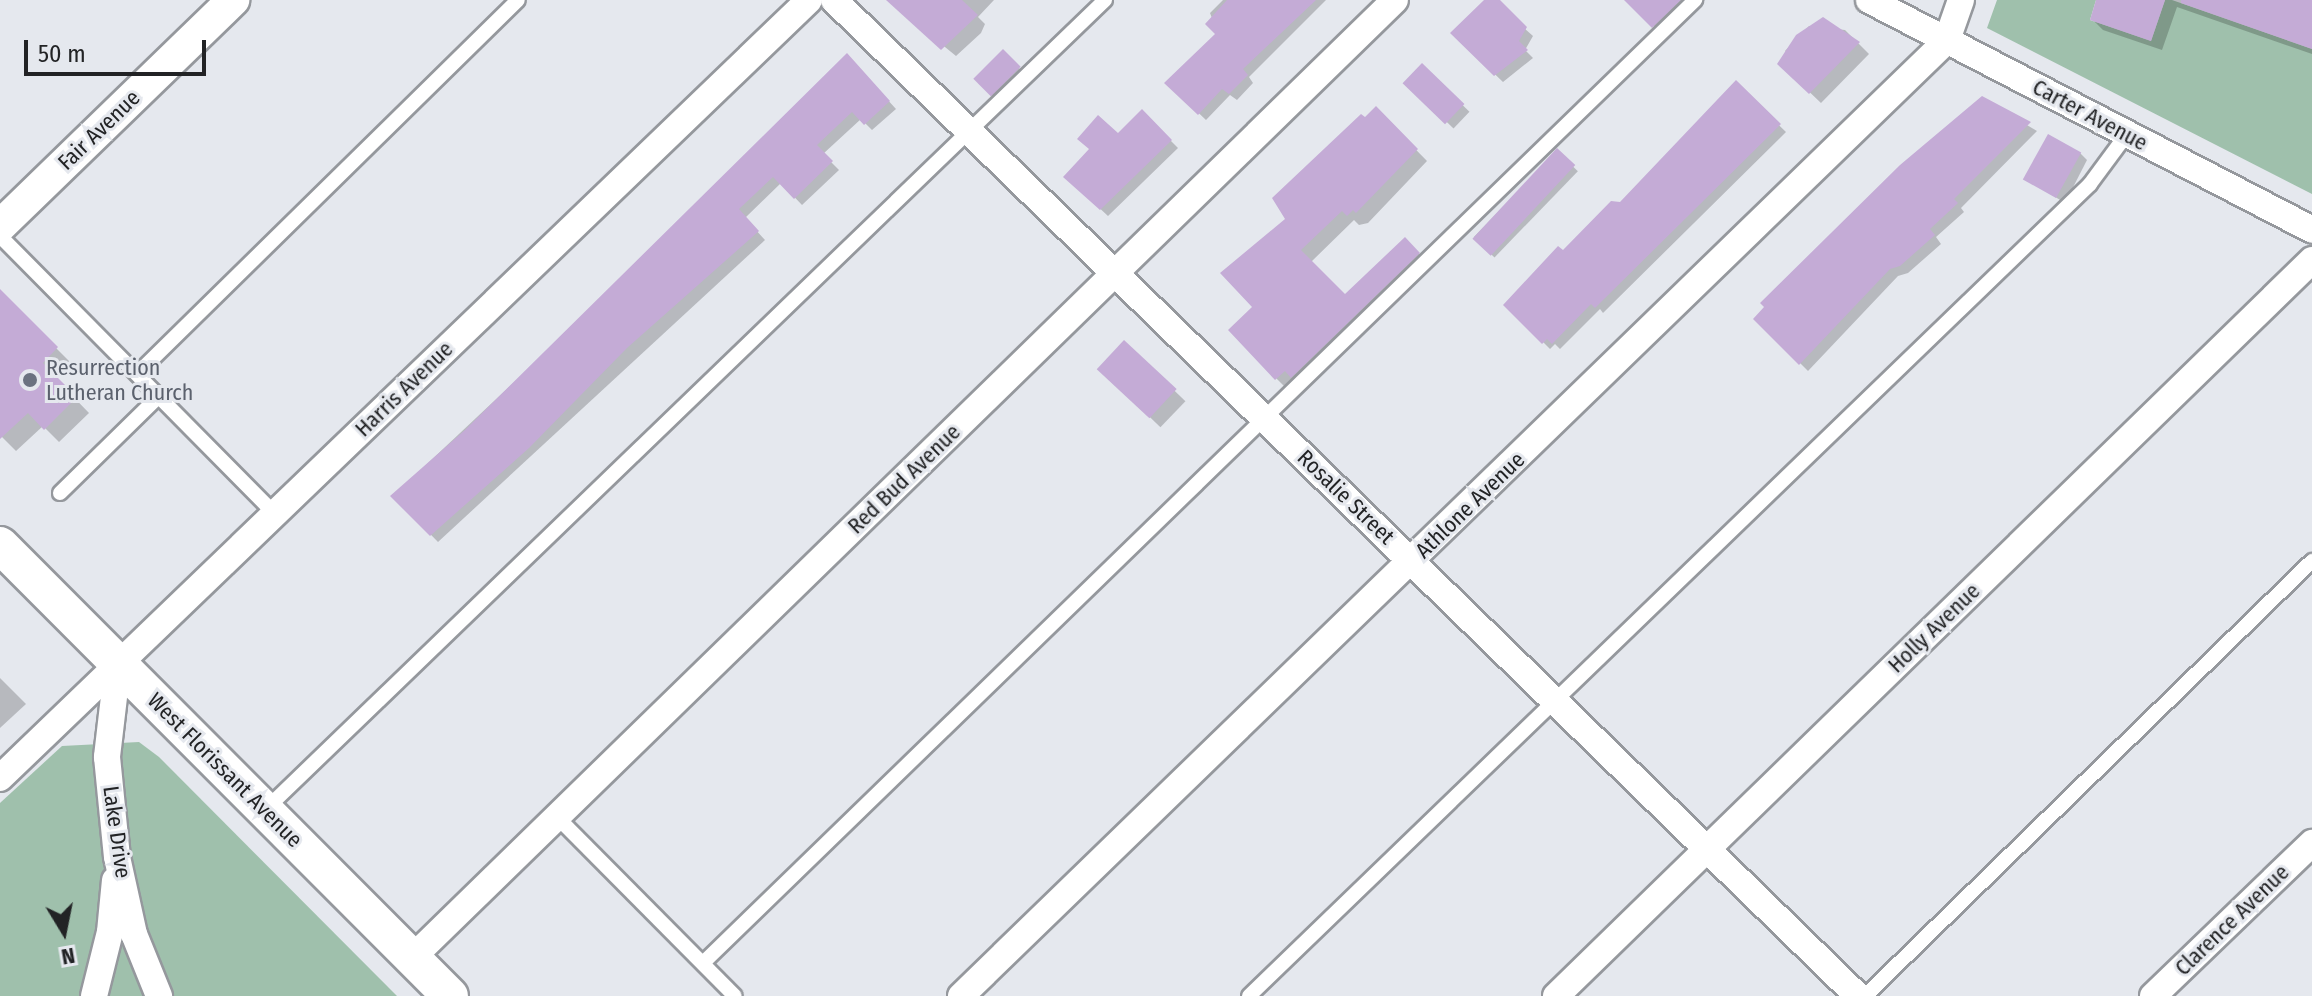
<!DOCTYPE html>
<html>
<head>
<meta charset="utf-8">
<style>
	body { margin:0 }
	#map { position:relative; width:2312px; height:996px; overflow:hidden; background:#e5e8ee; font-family:"Fira Sans Condensed",sans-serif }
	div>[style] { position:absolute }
	.green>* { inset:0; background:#9fc0ac }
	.shadow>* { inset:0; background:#0003; transform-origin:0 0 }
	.building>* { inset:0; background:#c4abd6; transform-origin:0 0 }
	.roads { filter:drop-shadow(2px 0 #95989d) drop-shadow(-2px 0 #95989d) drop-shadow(0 2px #95989d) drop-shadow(0 -2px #95989d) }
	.service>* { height:14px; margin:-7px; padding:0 7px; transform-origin:7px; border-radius:7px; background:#fff }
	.minor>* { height:26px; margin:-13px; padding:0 13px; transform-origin:13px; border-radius:13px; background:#fff }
	.tertiary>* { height:32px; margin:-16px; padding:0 16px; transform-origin:16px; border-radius:16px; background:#fff }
	.secondary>* { height:36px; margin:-18px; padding:0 18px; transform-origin:18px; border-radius:18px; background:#fff }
	.dots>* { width:22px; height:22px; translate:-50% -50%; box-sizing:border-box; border:4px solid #e5e8ee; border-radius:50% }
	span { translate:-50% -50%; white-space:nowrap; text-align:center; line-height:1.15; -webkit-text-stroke:6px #e5e8ee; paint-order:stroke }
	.street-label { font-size:22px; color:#222325 }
	.worship-label { font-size:22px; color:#5b616d }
	.left { translate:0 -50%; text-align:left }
	.north { position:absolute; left:24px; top:892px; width:80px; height:80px; -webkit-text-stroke:6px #e5e8ee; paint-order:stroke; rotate:170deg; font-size:22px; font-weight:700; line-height:32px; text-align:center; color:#222325 }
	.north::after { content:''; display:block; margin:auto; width:28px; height:36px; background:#222325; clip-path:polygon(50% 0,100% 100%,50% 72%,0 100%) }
	.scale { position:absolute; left:24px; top:40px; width:182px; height:36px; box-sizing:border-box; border:4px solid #222325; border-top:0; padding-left:10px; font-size:24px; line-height:28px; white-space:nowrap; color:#222325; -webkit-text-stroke:6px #e5e8ee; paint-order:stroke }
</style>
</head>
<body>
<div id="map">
	<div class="green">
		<i style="clip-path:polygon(1997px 0,2096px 0,2090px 20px,2151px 41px,2165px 0,2172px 0,2312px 49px,2312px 194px,1987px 28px)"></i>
		<i style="clip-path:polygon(139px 742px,159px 757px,397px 996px,0 996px,0 803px,62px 746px)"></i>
	</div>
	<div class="shadow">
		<i style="clip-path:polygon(905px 0,994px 0,978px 17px,985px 24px,981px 33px,956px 56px,907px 16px)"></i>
		<i style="clip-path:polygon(1223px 0,1326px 0,1249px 77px,1253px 83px,1237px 100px,1230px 95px,1206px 120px,1167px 83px,1218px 34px,1210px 13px)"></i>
		<i style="clip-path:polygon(1492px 0,1533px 36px,1525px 50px,1533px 58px,1503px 82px,1453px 34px)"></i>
		<i style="clip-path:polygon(1629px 0,1705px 0,1664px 37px)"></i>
		<i style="clip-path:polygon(2099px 0,2312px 0,2312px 54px,2177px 7px,2162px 50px,2103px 30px,2092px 19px)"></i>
		<i style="clip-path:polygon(1809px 26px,1845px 30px,1869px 54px,1821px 103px,1780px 64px,1789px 55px,1785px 51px)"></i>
		<i style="left:1003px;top:52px;width:33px;height:38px;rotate:45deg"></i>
		<i style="clip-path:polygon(854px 63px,896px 109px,872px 130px,861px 119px,823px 154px,839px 170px,802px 205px,781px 183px,745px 218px,765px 240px,438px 542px,393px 496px)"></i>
		<i style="left:1422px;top:66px;width:66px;height:23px;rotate:44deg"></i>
		<i style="clip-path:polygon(1736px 83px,1786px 132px,1603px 313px,1600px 309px,1560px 349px,1555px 344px,1550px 349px,1505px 304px,1621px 204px)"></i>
		<i style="clip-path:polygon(1982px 98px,2037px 131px,1961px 208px,1964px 212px,1936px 237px,1941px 244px,1908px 273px,1898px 276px,1808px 371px,1756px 319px)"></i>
		<i style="clip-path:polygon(1376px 109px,1427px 161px,1368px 223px,1359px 225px,1354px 220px,1311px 262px,1345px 297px,1405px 240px,1430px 265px,1287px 389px,1276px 378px,1255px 307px,1288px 220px)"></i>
		<i style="clip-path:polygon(1142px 112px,1178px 148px,1108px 216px,1066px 177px,1091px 150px,1118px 136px)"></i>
		<i style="left:1557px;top:151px;width:29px;height:120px;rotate:44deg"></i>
		<i style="clip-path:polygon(2080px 153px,2087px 160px,2065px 203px,2026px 179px)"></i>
		<i style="clip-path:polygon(0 304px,12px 304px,71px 363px,55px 378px,89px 413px,59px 442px,43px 426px,16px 451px,0 435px)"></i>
		<i style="left:1125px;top:343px;width:84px;height:36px;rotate:44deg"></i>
		<i style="clip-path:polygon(0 678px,26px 704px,0 728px)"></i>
	</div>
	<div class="building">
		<i style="clip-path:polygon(886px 0,962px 0,978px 15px,941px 50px)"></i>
		<i style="clip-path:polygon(1227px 0,1316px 0,1243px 69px,1248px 75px,1229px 94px,1222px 89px,1198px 115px,1164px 83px,1215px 34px,1205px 24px)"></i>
		<i style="clip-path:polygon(1484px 0,1500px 0,1527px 27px,1519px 41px,1528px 50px,1494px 76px,1450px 33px)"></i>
		<i style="clip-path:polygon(1624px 0,1681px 0,1652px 28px)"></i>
		<i style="clip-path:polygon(2096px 0,2165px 0,2151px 41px,2090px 20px)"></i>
		<i style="clip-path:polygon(2181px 0,2312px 0,2312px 49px,2181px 3px)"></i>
		<i style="clip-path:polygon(1823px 17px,1860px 42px,1809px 94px,1777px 64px,1796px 35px)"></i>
		<i style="left:1003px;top:49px;width:25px;height:42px;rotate:45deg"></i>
		<i style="clip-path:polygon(847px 53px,890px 101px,864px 125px,852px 112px,817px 145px,833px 161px,794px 199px,773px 177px,739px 209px,759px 231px,627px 348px,529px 448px,430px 536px,390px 496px,465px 430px)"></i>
		<i style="left:1422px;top:63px;width:59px;height:28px;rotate:44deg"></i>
		<i style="clip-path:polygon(1736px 80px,1781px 124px,1595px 308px,1591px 304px,1552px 344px,1547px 339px,1542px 344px,1503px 305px,1558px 246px,1563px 250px,1611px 201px,1620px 202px)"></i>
		<i style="clip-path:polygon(1982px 96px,2031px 122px,1954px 199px,1958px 203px,1930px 229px,1935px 235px,1900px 266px,1890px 269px,1799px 365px,1753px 319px,1764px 307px,1760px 303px,1900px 165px)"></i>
		<i style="clip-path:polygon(1376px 106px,1418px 149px,1356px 213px,1353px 210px,1347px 216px,1342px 211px,1301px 250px,1345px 294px,1405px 237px,1420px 253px,1291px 378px,1285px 371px,1275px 380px,1228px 330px,1252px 307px,1220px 273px,1285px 219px,1272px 198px,1361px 114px,1365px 117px)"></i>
		<i style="clip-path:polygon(1142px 109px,1172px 140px,1100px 210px,1063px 177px,1089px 149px,1077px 139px,1098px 115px,1118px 133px)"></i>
		<i style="left:2048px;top:134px;width:38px;height:52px;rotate:29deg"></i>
		<i style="left:1557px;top:148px;width:25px;height:124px;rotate:43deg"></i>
		<i style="clip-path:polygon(0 289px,58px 347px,43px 363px,77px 397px,44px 430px,28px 413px,0 439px)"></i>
		<i style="left:1124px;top:340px;width:72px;height:40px;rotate:43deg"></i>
	</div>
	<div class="roads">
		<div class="service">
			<i style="left:0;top:236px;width:390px;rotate:45.3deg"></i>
			<i style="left:138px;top:373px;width:532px;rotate:-44.47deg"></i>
			<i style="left:60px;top:493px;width:139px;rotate:-44.4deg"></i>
			<i style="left:265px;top:810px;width:1167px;rotate:-43.96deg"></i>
			<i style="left:557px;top:817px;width:252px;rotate:45.2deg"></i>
			<i style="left:703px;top:963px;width:1383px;rotate:-44.15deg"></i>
			<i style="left:1249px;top:996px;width:1169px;rotate:-43.99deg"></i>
			<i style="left:2090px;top:184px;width:62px;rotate:-53.5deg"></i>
			<i style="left:1865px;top:996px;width:624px;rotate:-44.22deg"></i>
		</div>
		<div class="minor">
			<i style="left:834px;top:0;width:1428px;rotate:44.21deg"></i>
			<i style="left:1869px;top:0;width:499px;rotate:27.4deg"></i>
			<i style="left:118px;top:663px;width:95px;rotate:96.7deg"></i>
			<i style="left:107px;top:757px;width:100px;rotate:84.3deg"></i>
			<i style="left:117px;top:857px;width:79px;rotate:77.6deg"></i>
			<i style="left:134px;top:934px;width:67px;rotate:68deg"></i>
			<i style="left:0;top:778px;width:1122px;rotate:-43.88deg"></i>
			<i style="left:413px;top:957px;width:1371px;rotate:-44.26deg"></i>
			<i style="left:94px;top:996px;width:66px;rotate:-76deg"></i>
			<i style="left:110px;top:932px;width:52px;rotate:-84.5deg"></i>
			<i style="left:961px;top:996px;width:1373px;rotate:-44.11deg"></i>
			<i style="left:1947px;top:40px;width:42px;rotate:-70.7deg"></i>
			<i style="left:1556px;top:996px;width:1055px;rotate:-44.23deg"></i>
			<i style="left:2153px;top:996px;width:221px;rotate:-43.9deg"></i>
		</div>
		<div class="tertiary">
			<i style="left:0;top:226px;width:325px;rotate:-44.1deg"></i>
		</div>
		<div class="secondary">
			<i style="left:0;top:545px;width:637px;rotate:45.06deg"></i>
		</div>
	</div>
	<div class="dots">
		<i style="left:30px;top:380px;background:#6b7280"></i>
	</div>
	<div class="street-label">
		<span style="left:2090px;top:115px;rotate:28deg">Carter Avenue</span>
		<span style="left:99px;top:130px;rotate:-44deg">Fair Avenue</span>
		<span style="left:404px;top:389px;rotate:-44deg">Harris Avenue</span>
		<span style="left:904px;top:479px;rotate:-44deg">Red Bud Avenue</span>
		<span style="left:1346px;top:497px;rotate:44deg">Rosalie Street</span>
		<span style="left:1470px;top:505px;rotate:-44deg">Athlone Avenue</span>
		<span style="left:1934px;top:628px;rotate:-44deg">Holly Avenue</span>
		<span style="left:225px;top:770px;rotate:45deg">West Florissant Avenue</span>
		<span style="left:117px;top:832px;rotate:82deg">Lake Drive</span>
		<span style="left:2232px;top:920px;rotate:-44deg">Clarence Avenue</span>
	</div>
	<div class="worship-label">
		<span class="left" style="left:46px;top:380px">Resurrection<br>Lutheran Church</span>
	</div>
	<div class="north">N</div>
	<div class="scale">50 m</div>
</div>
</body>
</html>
